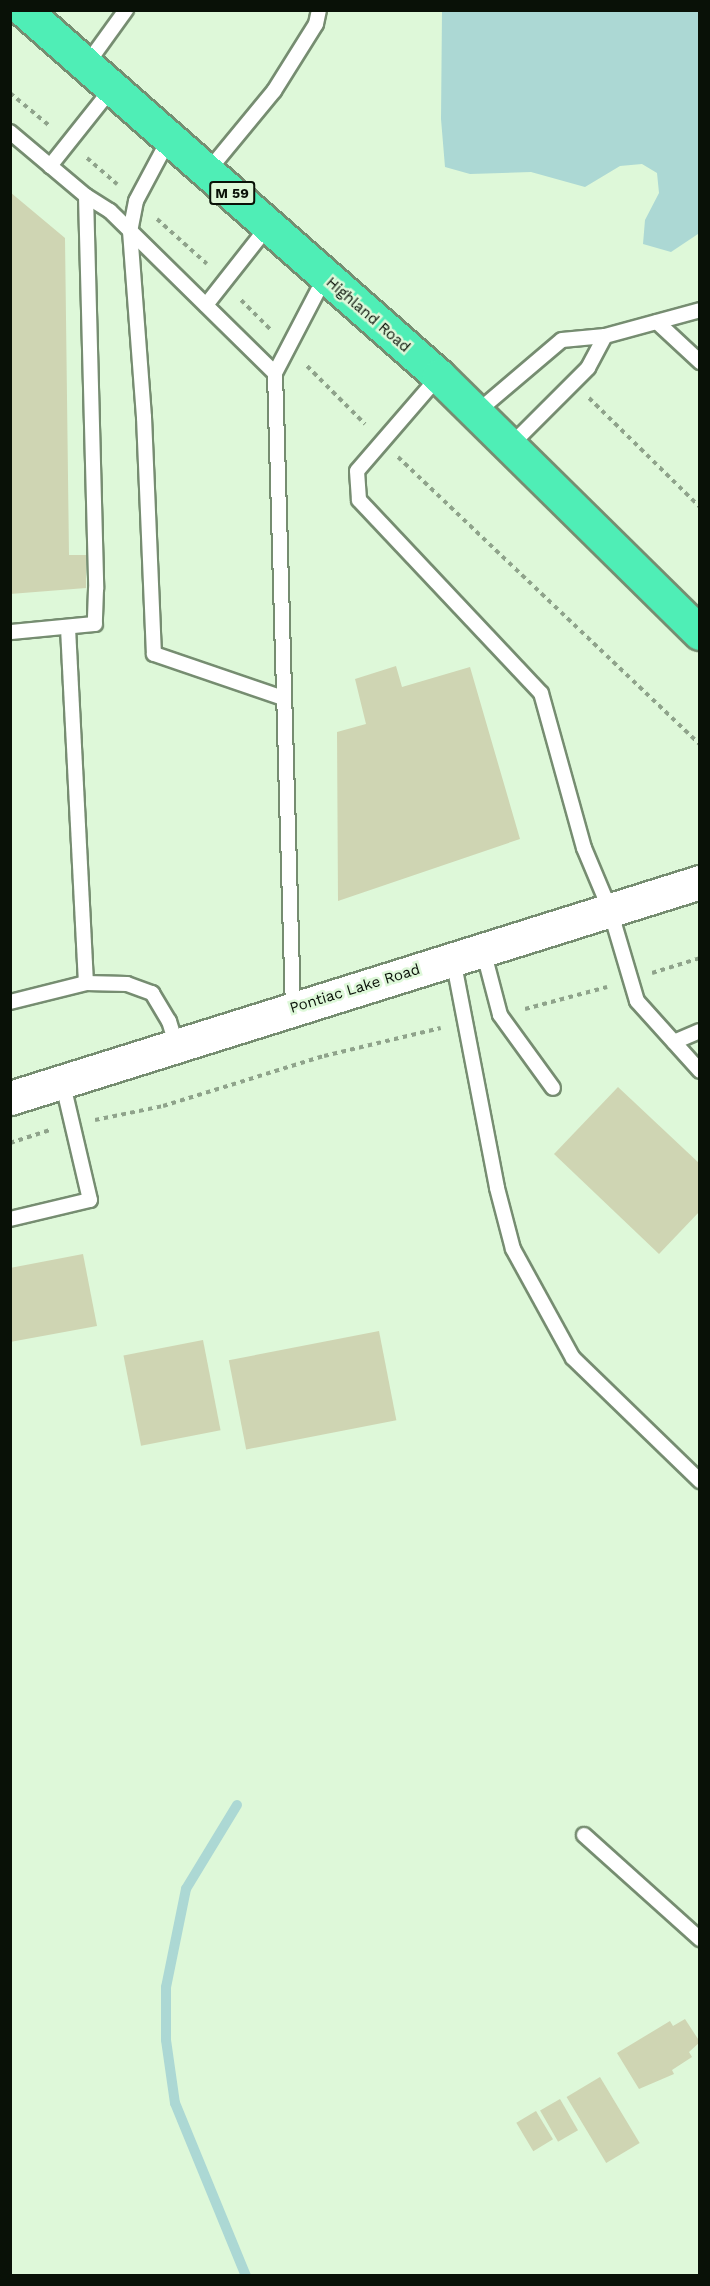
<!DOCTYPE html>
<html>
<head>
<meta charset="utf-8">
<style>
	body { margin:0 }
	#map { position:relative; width:710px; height:2286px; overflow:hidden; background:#def8d9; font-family:"Work Sans",sans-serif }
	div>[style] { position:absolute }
	.water>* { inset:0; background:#acd8d4 }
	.stream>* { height:10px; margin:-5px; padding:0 5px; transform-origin:5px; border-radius:5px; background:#acd8d4 }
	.building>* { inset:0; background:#cfd5b3; transform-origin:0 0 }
	.path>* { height:4px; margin-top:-2px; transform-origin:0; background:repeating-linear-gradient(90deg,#8fa38b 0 4.5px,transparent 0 9px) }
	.roads { filter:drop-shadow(2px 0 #768d71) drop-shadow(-2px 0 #768d71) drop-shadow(0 2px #768d71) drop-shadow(0 -2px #768d71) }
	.lane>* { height:14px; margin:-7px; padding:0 7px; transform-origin:7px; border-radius:7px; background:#fff }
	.secondary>* { height:33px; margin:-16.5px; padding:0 16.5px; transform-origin:16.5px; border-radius:16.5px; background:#fff }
	.highway>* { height:33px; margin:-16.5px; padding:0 16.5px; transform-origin:16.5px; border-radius:16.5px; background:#4feeb6 }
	span { translate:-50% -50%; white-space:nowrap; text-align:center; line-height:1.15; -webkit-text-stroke:5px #def8d9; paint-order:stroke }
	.shield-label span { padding:2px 4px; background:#def8d9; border:2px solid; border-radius:4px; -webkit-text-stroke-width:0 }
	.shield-label { font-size:14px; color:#091107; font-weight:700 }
	.street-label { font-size:15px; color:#091107 }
	.frame { position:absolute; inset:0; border:12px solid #091107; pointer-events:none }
</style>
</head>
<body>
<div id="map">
	<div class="water">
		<i style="clip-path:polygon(442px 11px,699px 11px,698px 234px,671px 252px,643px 244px,645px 220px,659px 193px,657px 173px,642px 164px,620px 166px,585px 187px,531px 172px,470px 174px,445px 167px,441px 119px)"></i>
	</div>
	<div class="stream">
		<i style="left:237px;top:1805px;width:98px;rotate:121.3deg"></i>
		<i style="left:186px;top:1889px;width:100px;rotate:101.5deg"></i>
		<i style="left:166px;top:1987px;width:53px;rotate:90deg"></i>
		<i style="left:166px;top:2040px;width:64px;rotate:81.9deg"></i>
		<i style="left:175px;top:2103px;width:187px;rotate:67.7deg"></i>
	</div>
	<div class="building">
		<i style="clip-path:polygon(10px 192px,65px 238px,69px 555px,86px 555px,86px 588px,10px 594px)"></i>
		<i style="clip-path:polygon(396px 666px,402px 687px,470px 667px,520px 839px,338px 901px,337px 732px,366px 724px,355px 679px)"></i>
		<i style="clip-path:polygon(618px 1087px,700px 1164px,700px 1211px,659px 1254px,554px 1154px)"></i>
		<i style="clip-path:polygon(83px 1254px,97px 1326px,10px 1342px,10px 1268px)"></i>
		<i style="left:379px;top:1331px;width:91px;height:153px;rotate:79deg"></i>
		<i style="left:203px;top:1340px;width:92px;height:81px;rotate:79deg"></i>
		<i style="clip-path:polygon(685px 2019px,700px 2042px,689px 2052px,692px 2057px,672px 2070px,674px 2074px,639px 2089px,617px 2053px,670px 2021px,673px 2026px)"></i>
		<i style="left:600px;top:2077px;width:77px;height:39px;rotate:59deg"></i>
		<i style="left:560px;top:2099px;width:36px;height:23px;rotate:60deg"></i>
		<i style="left:536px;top:2111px;width:33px;height:23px;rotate:59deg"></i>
	</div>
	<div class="path">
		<i style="left:10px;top:93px;width:53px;rotate:39.7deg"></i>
		<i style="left:87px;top:158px;width:40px;rotate:41deg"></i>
		<i style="left:157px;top:219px;width:67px;rotate:42deg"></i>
		<i style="left:241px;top:300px;width:44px;rotate:45deg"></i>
		<i style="left:307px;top:366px;width:82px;rotate:45deg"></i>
		<i style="left:589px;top:398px;width:156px;rotate:44.5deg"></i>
		<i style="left:398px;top:457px;width:417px;rotate:43.6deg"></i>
		<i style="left:652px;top:973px;width:50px;rotate:-17.4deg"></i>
		<i style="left:525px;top:1009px;width:85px;rotate:-15deg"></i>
		<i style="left:95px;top:1120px;width:69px;rotate:-11.6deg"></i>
		<i style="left:163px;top:1106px;width:169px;rotate:-17.3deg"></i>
		<i style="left:324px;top:1056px;width:120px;rotate:-13.5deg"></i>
		<i style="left:10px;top:1143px;width:42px;rotate:-18deg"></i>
	</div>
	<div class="roads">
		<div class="lane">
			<i style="left:87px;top:64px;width:67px;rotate:-54.2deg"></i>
			<i style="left:10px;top:132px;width:99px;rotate:40.1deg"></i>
			<i style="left:86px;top:196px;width:393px;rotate:88.5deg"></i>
			<i style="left:96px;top:589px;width:35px;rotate:92deg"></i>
			<i style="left:95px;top:624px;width:85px;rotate:174.6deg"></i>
			<i style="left:170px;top:137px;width:72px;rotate:118deg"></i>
			<i style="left:136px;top:201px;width:31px;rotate:101deg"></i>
			<i style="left:130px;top:231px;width:187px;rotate:85.7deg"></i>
			<i style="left:144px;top:417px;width:237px;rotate:87.6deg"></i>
			<i style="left:154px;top:654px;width:136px;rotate:18.8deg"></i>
			<i style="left:50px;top:166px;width:100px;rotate:-51.5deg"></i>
			<i style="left:208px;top:171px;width:104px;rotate:-50.5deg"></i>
			<i style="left:274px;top:91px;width:79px;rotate:-57.9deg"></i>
			<i style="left:316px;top:24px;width:14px;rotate:-78deg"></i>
			<i style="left:86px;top:196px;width:28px;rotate:32deg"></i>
			<i style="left:110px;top:211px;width:231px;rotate:44.5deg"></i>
			<i style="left:275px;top:373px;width:108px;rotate:-62.5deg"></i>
			<i style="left:206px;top:305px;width:102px;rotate:-51.8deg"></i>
			<i style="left:657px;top:322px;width:59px;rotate:42.9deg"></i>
			<i style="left:605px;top:336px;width:98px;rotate:-15.3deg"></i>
			<i style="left:275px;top:373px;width:636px;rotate:88.38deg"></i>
			<i style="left:439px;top:376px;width:125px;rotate:130.8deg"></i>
			<i style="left:357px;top:471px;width:29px;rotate:86deg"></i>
			<i style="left:359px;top:500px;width:265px;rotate:46.7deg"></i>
			<i style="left:541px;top:693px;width:161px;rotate:74.5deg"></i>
			<i style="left:584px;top:848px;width:67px;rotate:67.2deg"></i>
			<i style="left:610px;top:910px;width:95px;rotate:73.5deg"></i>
			<i style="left:637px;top:1001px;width:94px;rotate:48deg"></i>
			<i style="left:477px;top:412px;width:111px;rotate:-40.3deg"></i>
			<i style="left:562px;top:340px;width:43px;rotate:-5.3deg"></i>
			<i style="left:605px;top:336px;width:36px;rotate:118deg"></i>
			<i style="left:588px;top:368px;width:110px;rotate:135deg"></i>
			<i style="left:68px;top:628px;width:355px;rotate:87.1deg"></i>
			<i style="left:483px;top:950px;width:67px;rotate:75.3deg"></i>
			<i style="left:500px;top:1015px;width:90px;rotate:54deg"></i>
			<i style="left:453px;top:959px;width:233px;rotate:79.1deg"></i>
			<i style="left:497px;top:1188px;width:63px;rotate:75.3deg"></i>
			<i style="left:513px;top:1249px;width:124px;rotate:61.2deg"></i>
			<i style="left:573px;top:1358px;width:177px;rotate:44.1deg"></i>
			<i style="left:10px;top:1002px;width:78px;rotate:-14deg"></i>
			<i style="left:86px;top:983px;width:41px;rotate:1.4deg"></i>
			<i style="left:127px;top:984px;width:27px;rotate:20deg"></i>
			<i style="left:152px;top:993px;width:33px;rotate:59deg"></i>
			<i style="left:169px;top:1021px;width:24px;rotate:73deg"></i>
			<i style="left:674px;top:1042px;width:28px;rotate:-23deg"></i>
			<i style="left:10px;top:1219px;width:82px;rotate:-13.4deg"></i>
			<i style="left:90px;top:1200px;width:122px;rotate:-103.2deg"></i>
			<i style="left:584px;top:1835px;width:156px;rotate:41.9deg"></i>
		</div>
		<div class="secondary">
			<i style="left:10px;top:1098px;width:723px;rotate:-17.38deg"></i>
		</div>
		<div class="highway">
			<i style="left:24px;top:10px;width:553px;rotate:41.41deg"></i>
			<i style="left:439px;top:376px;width:366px;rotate:44.6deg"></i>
		</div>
	</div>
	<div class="shield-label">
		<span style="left:232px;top:193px">M 59</span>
	</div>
	<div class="street-label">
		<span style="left:368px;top:315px;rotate:41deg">Highland Road</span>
		<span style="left:355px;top:989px;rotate:-17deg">Pontiac Lake Road</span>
	</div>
	<div class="frame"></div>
</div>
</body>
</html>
